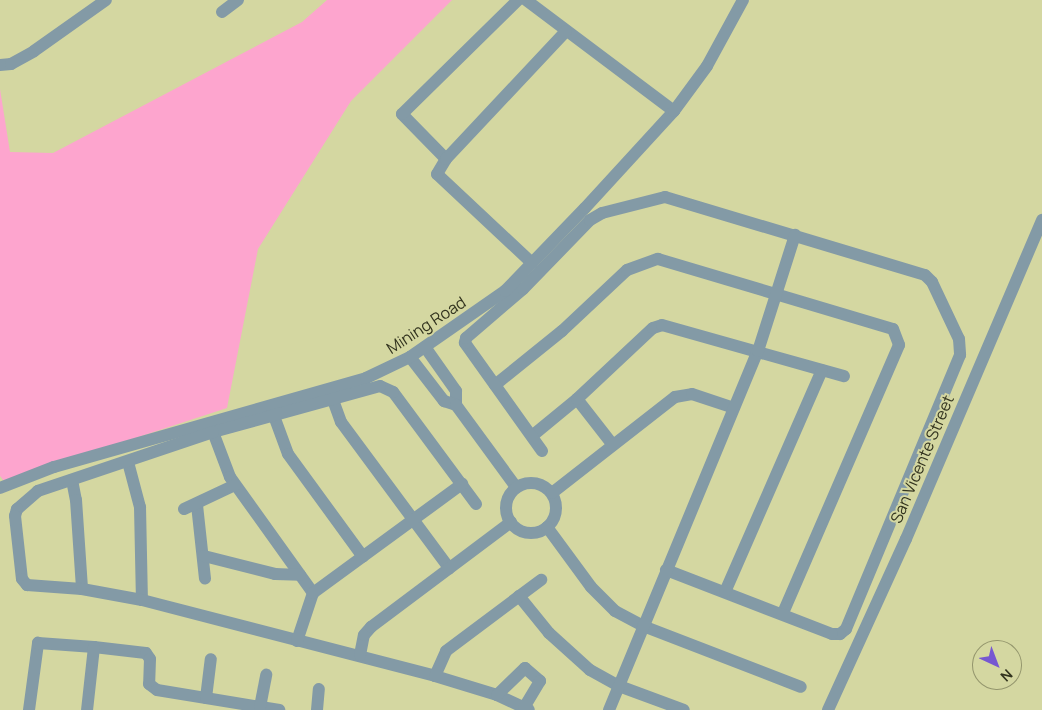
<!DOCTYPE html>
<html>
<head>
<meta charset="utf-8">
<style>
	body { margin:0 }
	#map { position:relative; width:1042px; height:710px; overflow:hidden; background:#d4d7a1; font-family:Manrope,sans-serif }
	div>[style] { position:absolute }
	.green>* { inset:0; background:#fda5ce }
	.minor>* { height:12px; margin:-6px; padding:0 6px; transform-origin:6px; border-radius:6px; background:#839aa6 }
	.minor>.ring { margin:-6px; padding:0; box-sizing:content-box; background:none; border:12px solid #839aa6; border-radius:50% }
	span { translate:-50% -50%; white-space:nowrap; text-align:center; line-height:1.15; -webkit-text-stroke:4px #d4d7a1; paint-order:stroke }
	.street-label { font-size:16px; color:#33341f }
	.north { position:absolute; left:972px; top:640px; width:50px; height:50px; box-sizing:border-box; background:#d4d7a1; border:1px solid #94966d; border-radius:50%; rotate:137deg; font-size:14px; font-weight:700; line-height:20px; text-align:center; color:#33341f }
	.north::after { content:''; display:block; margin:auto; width:18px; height:22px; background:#7657d1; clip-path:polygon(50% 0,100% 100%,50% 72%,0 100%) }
</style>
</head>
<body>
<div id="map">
	<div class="green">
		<i style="clip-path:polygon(327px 0,452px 0,351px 101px,258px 249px,227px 408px,4px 481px,0 476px,0 89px,10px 152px,53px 153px,302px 22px)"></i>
	</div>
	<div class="minor">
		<i style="left:526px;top:0;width:185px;rotate:36.9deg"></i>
		<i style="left:222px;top:12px;width:20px;rotate:-37deg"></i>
		<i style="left:0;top:65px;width:11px;rotate:-5deg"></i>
		<i style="left:11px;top:64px;width:26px;rotate:-29deg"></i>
		<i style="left:34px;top:51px;width:88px;rotate:-35.3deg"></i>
		<i style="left:446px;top:159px;width:63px;rotate:-134.4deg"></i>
		<i style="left:402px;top:114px;width:163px;rotate:-44.5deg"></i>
		<i style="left:532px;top:263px;width:130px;rotate:-136.9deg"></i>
		<i style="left:437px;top:174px;width:17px;rotate:-59deg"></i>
		<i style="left:446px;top:159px;width:175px;rotate:-46.8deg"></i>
		<i style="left:425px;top:347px;width:54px;rotate:54.8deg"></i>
		<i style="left:456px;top:391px;width:14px;rotate:90deg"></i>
		<i style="left:410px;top:357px;width:56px;rotate:52.3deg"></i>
		<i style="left:444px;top:401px;width:13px;rotate:18deg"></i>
		<i style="left:456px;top:405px;width:102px;rotate:53.8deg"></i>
		<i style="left:495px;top:385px;width:86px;rotate:-38.9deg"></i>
		<i style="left:562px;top:331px;width:89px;rotate:-43.2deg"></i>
		<i style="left:627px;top:270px;width:33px;rotate:-20deg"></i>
		<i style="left:658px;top:259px;width:245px;rotate:16.6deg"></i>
		<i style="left:893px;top:329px;width:17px;rotate:69deg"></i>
		<i style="left:899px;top:345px;width:292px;rotate:113.4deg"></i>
		<i style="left:577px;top:399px;width:58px;rotate:52deg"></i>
		<i style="left:333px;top:400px;width:23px;rotate:70deg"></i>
		<i style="left:341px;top:422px;width:182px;rotate:53.5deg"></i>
		<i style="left:274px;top:416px;width:40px;rotate:69.8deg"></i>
		<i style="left:288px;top:454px;width:127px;rotate:53.9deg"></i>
		<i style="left:213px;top:432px;width:48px;rotate:69.3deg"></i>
		<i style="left:230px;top:477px;width:143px;rotate:54.4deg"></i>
		<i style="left:532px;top:436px;width:58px;rotate:-39.4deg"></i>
		<i style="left:577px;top:399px;width:104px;rotate:-43.1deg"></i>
		<i style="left:653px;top:328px;width:9px;rotate:-18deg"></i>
		<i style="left:662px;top:325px;width:189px;rotate:15.7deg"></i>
		<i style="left:542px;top:451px;width:133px;rotate:-125.5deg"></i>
		<i style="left:465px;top:343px;width:5px;rotate:-79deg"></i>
		<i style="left:466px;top:338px;width:75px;rotate:-40.7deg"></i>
		<i style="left:523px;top:289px;width:96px;rotate:-45.8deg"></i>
		<i style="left:590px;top:220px;width:14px;rotate:-30deg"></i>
		<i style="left:602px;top:213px;width:65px;rotate:-14.3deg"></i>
		<i style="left:665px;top:197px;width:271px;rotate:16.7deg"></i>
		<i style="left:925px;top:275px;width:10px;rotate:45deg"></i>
		<i style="left:932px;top:282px;width:63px;rotate:64.7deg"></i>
		<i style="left:959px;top:339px;width:16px;rotate:86deg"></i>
		<i style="left:960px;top:355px;width:297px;rotate:112.6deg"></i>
		<i style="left:846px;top:629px;width:8px;rotate:140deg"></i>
		<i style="left:840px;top:634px;width:8px;rotate:180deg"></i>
		<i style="left:832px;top:634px;width:178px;rotate:-158.9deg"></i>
		<i style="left:128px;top:462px;width:47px;rotate:75.1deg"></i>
		<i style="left:140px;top:507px;width:93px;rotate:88.8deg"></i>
		<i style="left:72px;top:480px;width:20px;rotate:79deg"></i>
		<i style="left:76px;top:500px;width:89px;rotate:86.1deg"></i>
		<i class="ring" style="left:506px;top:483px;width:38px;height:38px"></i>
		<i style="left:0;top:488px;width:58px;rotate:-21.3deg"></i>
		<i style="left:54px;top:467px;width:324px;rotate:-15.9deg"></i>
		<i style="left:366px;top:378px;width:49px;rotate:-25.5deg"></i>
		<i style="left:410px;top:357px;width:116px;rotate:-34.8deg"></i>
		<i style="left:505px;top:291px;width:115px;rotate:-46.1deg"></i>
		<i style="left:585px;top:208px;width:132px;rotate:-47.5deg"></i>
		<i style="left:674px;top:111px;width:56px;rotate:-53.7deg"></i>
		<i style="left:707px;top:66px;width:75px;rotate:-61.4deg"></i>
		<i style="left:552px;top:493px;width:156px;rotate:-38deg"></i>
		<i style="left:675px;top:397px;width:17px;rotate:-10deg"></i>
		<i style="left:692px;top:394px;width:44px;rotate:18.4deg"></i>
		<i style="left:476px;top:504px;width:139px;rotate:-126.5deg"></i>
		<i style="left:393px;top:392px;width:14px;rotate:-155deg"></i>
		<i style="left:380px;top:386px;width:173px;rotate:164.6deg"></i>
		<i style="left:213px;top:432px;width:185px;rotate:161.4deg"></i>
		<i style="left:38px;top:491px;width:28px;rotate:139deg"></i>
		<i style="left:17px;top:509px;width:7px;rotate:106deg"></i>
		<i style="left:15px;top:516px;width:63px;rotate:83.7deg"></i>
		<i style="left:22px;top:579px;width:8px;rotate:50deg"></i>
		<i style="left:27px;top:585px;width:55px;rotate:4.2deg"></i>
		<i style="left:82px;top:589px;width:61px;rotate:10.4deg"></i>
		<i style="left:142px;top:600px;width:303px;rotate:14.5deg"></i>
		<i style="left:435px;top:676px;width:65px;rotate:17deg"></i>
		<i style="left:497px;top:695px;width:35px;rotate:25deg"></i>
		<i style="left:197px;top:505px;width:74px;rotate:83.8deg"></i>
		<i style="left:184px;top:509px;width:56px;rotate:-25.2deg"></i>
		<i style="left:547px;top:527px;width:74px;rotate:53.7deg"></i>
		<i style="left:591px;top:587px;width:34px;rotate:45deg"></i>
		<i style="left:615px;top:611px;width:32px;rotate:28deg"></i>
		<i style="left:643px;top:626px;width:169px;rotate:21.1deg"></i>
		<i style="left:204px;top:556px;width:73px;rotate:14.2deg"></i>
		<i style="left:275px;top:574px;width:25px;rotate:2deg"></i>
		<i style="left:725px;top:592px;width:242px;rotate:-66.4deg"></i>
		<i style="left:519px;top:596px;width:48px;rotate:51deg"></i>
		<i style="left:549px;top:633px;width:55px;rotate:42.1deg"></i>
		<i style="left:590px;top:670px;width:33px;rotate:29deg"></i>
		<i style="left:619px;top:686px;width:69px;rotate:20.3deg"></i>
		<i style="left:297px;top:641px;width:51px;rotate:-71.6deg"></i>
		<i style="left:313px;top:593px;width:185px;rotate:-36.2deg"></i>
		<i style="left:94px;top:647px;width:52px;rotate:6.6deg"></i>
		<i style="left:146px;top:653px;width:7px;rotate:56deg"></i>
		<i style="left:150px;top:659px;width:25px;rotate:92deg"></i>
		<i style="left:149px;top:684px;width:10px;rotate:37deg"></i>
		<i style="left:157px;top:690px;width:124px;rotate:9.3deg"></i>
		<i style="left:360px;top:655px;width:20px;rotate:-79deg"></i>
		<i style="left:364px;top:635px;width:11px;rotate:-49deg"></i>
		<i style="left:371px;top:627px;width:175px;rotate:-36.9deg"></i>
		<i style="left:435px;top:676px;width:27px;rotate:-66deg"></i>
		<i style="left:446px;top:651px;width:119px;rotate:-36.8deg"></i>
		<i style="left:497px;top:695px;width:39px;rotate:-44deg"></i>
		<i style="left:525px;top:668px;width:20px;rotate:41deg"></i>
		<i style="left:540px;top:681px;width:31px;rotate:121deg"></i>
		<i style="left:206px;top:698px;width:39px;rotate:-83deg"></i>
		<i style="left:260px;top:707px;width:33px;rotate:-79deg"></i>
		<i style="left:29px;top:710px;width:68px;rotate:-82.3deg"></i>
		<i style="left:38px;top:643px;width:56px;rotate:4.1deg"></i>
		<i style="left:94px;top:647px;width:63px;rotate:96.3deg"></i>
		<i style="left:317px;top:710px;width:21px;rotate:-85deg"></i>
		<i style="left:609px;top:710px;width:389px;rotate:-67.5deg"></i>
		<i style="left:758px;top:351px;width:122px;rotate:-72.3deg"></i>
		<i style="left:828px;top:710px;width:188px;rotate:-65.5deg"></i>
		<i style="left:906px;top:539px;width:347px;rotate:-66.9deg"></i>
	</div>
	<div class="street-label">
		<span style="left:426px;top:325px;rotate:-33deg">Mining Road</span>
		<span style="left:922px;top:459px;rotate:-67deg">San Vicente Street</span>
	</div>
	<div class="north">N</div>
</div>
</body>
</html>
